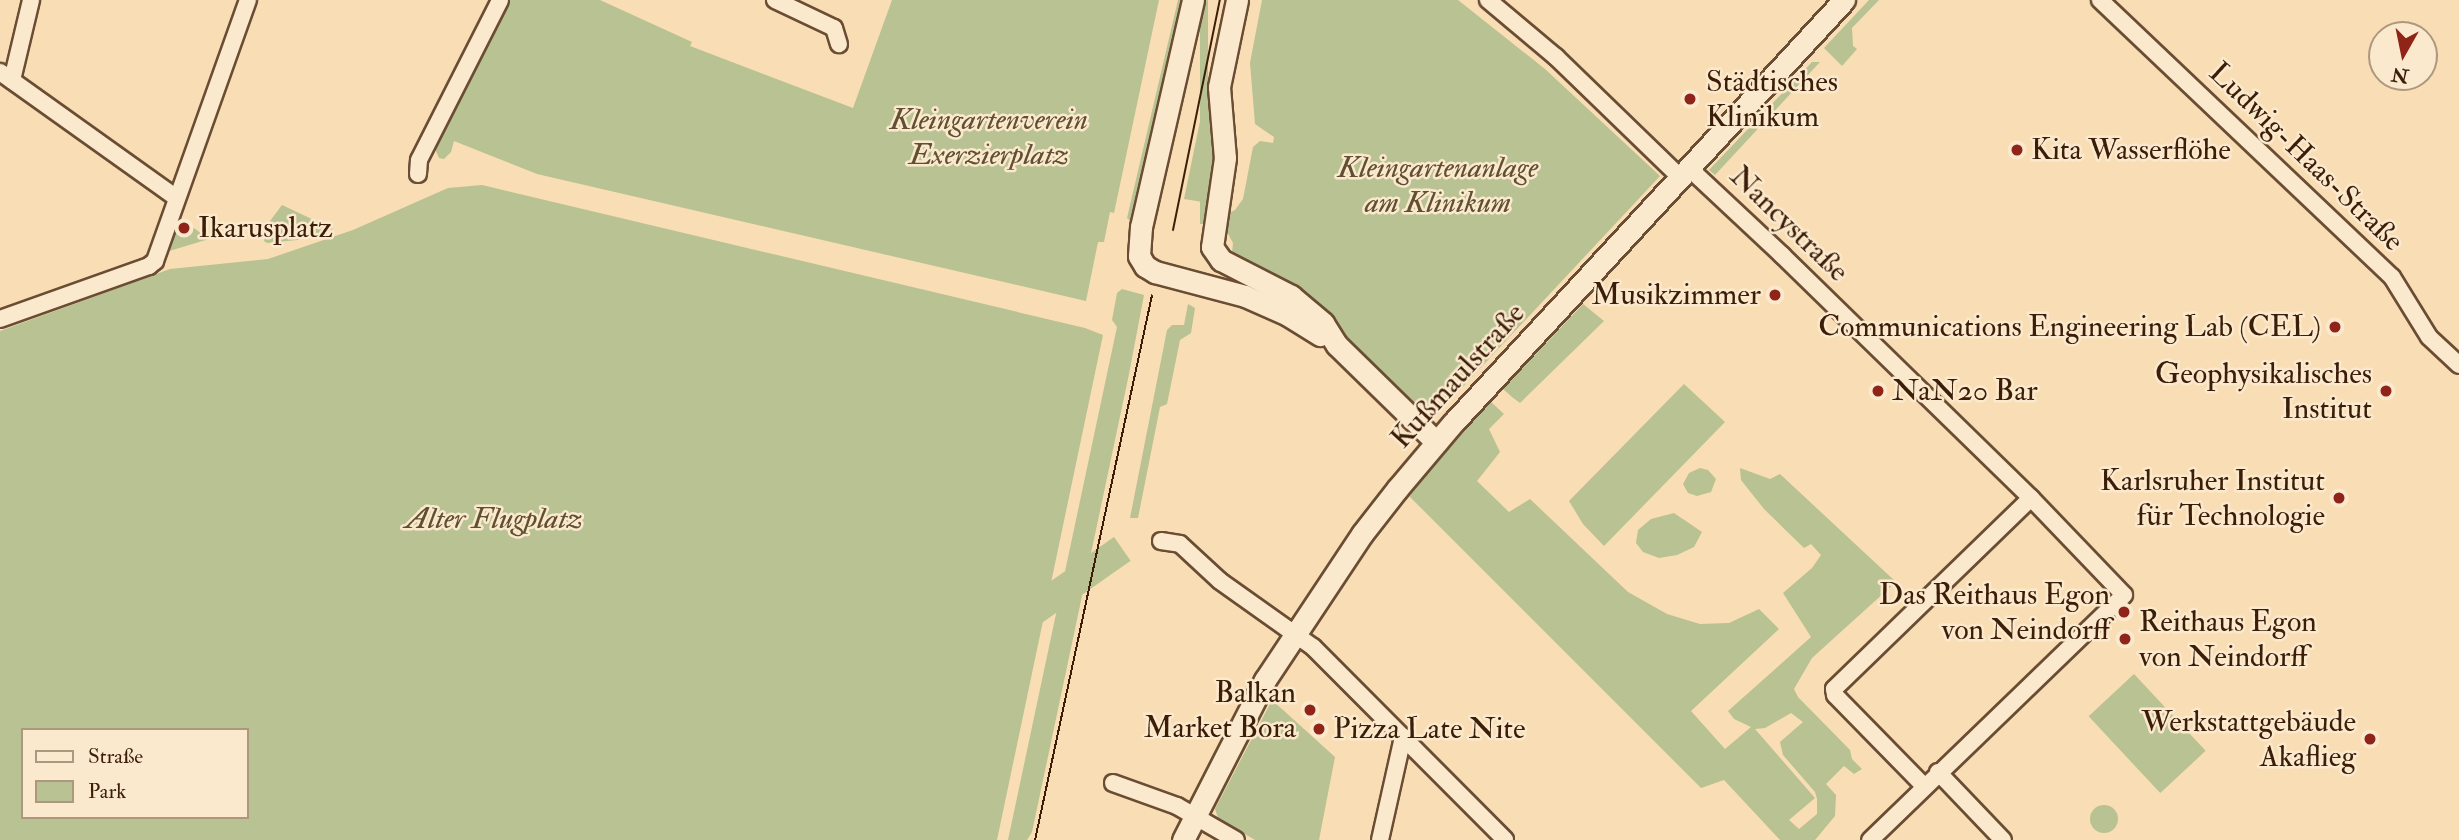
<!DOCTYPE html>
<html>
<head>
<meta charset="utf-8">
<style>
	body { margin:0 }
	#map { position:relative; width:2459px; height:840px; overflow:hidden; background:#f9ddb4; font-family:"IM FELL Double Pica",serif }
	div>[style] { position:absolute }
	.green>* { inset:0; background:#b8c292; transform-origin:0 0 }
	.round { border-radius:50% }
	.roads { filter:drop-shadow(2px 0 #6a4d33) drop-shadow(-2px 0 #6a4d33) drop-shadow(0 2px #6a4d33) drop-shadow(0 -2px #6a4d33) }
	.street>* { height:16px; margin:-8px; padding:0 8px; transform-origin:8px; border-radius:8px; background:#fbe9ce }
	.secondary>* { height:21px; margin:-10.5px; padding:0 10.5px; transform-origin:10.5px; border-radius:10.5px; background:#fbe9ce }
	.tram>* { height:2px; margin:-1px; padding:0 1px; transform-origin:1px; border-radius:1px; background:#3b1d08 }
	.dots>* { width:19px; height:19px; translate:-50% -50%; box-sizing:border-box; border:4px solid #fbe9ce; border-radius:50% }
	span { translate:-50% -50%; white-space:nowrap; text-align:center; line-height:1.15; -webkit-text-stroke:5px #fbe9ce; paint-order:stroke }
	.poi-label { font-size:30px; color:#3b1d08 }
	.left { translate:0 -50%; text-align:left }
	.right { translate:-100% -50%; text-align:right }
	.park-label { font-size:30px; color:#604f31; font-style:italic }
	.street-label { font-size:30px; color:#3b1d08 }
	.legend { position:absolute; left:21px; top:728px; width:228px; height:91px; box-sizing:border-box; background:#fbe9ce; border:2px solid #ae977f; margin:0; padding:9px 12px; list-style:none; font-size:21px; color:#3b1d08 }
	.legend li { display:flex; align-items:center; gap:14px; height:35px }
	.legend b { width:35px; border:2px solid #ae977f }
	.north { position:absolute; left:2368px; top:21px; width:70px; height:70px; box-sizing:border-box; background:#fbe9ce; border:2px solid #ae977f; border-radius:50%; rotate:189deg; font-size:19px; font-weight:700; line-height:28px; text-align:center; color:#3b1d08 }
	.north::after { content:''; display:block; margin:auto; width:24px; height:32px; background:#8f2418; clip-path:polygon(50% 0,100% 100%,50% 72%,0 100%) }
</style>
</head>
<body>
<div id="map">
	<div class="green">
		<i style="clip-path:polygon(507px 0,600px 0,692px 42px,690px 46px,853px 108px,892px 0,1159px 0,1114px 213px,1110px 212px,1104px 242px,1098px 242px,1086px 301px,537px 174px,454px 141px,451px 152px,444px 159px,439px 158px,433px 144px)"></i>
		<i style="clip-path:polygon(1178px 0,1181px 0,1132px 223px,1127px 218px)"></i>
		<i style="left:1200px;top:0;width:8px;height:224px"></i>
		<i style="clip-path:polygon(1225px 0,1234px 0,1214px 197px,1203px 202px,1184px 199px)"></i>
		<i style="clip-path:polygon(1262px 0,1458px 0,1545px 69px,1660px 176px,1431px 421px,1280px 279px,1232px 253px,1233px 243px,1226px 230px,1227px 214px,1235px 210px,1243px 199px,1253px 147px,1260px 141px,1273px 143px,1274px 137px,1255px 124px,1250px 63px)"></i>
		<i style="clip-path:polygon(1869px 0,1879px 0,1852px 28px,1853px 46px,1857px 49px,1842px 66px,1824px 48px)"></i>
		<i style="clip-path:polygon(1812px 62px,1820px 62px,1715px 175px,1709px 170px)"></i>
		<i style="clip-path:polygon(evenodd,482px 185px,1085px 328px,1103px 335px,997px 840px,0 840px,0 331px,170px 269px,268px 259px,353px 230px,448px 188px,482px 185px,23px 730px,247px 730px,247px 817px,23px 817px,23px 730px)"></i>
		<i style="clip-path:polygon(282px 205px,333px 229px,297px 240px,267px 243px,264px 241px,270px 221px)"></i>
		<i style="clip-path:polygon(178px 218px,180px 218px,209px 239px,166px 252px)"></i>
		<i style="clip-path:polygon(1122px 289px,1144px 295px,1129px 374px,1032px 832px,1027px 840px,1008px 840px,1114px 341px,1117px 327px,1112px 320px,1117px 293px)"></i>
		<i style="clip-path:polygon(1188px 304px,1195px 308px,1191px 333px,1180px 340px,1167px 404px,1160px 407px,1138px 518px,1130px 518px,1167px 330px,1172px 325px,1184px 325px)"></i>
		<i style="clip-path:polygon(1583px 304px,1604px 321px,1520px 403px,1512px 397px,1503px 389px)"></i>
		<i style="clip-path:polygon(1684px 384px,1725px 422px,1604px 546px,1583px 524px,1569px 501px)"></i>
		<i style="clip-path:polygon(evenodd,1490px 401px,1504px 414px,1489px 429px,1500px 452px,1477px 481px,1509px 512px,1530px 499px,1628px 592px,1667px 614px,1700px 624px,1729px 623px,1759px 609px,1779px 629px,1691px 711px,1725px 749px,1751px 727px,1734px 719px,1728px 711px,1811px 637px,1783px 593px,1812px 568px,1821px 555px,1811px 544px,1804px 548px,1764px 509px,1741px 480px,1740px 468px,1770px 479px,1780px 474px,1896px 582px,1812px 658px,1794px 689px,1798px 697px,1850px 750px,1852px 759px,1862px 769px,1854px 774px,1844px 766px,1826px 784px,1836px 795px,1835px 816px,1815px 840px,1780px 840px,1724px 780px,1701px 788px,1409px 496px,1490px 401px,1791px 713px,1803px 722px,1780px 742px,1783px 755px,1815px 792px,1817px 799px,1817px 814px,1799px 829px,1789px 820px,1815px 798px,1755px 729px,1765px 728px,1791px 713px)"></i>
		<i style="clip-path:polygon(1700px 468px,1708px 470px,1716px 479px,1711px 492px,1697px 496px,1688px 493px,1683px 484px,1689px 473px)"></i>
		<i style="clip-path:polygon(1674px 513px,1702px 532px,1694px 547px,1677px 555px,1659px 558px,1643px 552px,1636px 543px,1638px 530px,1651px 519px)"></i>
		<i style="left:1114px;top:537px;width:29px;height:310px;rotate:55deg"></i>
		<i style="left:2134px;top:674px;width:105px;height:62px;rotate:47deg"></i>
		<i style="clip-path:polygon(1272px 700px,1335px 757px,1319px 840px,1255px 840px,1218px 818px,1215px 809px)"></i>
		<i class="round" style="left:2090px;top:805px;width:28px;height:28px"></i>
	</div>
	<div class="roads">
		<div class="street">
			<i style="left:775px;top:0;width:65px;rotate:25.4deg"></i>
			<i style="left:834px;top:28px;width:17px;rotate:73deg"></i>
			<i style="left:1488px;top:0;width:89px;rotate:40deg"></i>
			<i style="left:1556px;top:57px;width:171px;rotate:44.1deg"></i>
			<i style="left:2100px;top:0;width:402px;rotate:43.5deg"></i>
			<i style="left:2392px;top:277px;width:70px;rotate:58.3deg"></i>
			<i style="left:2429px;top:337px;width:41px;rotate:43deg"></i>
			<i style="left:0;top:72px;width:215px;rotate:35.5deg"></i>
			<i style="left:12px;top:80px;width:82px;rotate:-76.6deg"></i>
			<i style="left:1688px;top:167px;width:129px;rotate:43.1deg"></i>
			<i style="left:1782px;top:255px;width:348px;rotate:44.3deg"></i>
			<i style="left:2031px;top:498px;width:134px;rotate:46.2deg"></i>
			<i style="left:2124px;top:595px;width:353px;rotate:136deg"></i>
			<i style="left:418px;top:174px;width:14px;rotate:-86deg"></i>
			<i style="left:419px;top:160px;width:179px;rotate:-63.1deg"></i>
			<i style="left:0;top:319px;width:158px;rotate:-19.6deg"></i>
			<i style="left:149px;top:266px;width:8px;rotate:-40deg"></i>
			<i style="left:155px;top:261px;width:277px;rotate:-70.4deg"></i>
			<i style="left:1161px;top:541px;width:19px;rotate:9deg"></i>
			<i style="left:1180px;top:544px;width:54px;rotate:42.8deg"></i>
			<i style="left:1220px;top:581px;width:114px;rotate:35.4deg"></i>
			<i style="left:1313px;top:647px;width:272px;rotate:45.1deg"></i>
			<i style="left:1938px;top:772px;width:94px;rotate:46.3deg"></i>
			<i style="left:1113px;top:783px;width:68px;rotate:19.8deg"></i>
			<i style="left:1177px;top:806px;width:68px;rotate:30deg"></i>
			<i style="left:1924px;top:786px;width:127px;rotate:-134.4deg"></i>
			<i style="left:1835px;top:695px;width:6px;rotate:-99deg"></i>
			<i style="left:1834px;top:689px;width:274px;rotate:-44.1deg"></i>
			<i style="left:1380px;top:840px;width:106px;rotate:-77.4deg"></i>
		</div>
		<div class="secondary">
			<i style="left:1193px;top:0;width:233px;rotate:102.9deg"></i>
			<i style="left:1141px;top:227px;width:29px;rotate:94deg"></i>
			<i style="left:1139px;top:256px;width:12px;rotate:59deg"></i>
			<i style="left:1145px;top:266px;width:12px;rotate:31deg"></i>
			<i style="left:1155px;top:272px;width:93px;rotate:14.9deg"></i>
			<i style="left:1245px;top:296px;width:47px;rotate:23.8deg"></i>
			<i style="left:1288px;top:315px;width:38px;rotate:32deg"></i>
			<i style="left:1237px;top:0;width:89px;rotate:101.7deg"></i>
			<i style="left:1219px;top:87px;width:71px;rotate:85.2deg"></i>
			<i style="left:1225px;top:158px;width:90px;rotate:98.3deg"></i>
			<i style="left:1212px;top:247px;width:16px;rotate:55deg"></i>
			<i style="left:1221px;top:260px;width:79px;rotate:27.2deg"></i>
			<i style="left:1291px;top:296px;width:42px;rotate:40.2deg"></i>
			<i style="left:1323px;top:323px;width:26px;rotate:58deg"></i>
			<i style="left:1337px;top:345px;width:139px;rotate:44.4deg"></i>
			<i style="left:1183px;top:840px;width:180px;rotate:-62.9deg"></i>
			<i style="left:1265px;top:680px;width:175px;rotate:-56.4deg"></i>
			<i style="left:1362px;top:534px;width:58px;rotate:-52deg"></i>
			<i style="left:1398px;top:488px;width:85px;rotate:-49.8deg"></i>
			<i style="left:1453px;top:423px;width:576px;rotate:-47.25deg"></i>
		</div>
	</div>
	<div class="tram">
		<i style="left:1173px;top:230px;width:235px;rotate:-78.5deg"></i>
		<i style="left:1035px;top:840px;width:557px;rotate:-77.88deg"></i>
	</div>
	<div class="dots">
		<i style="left:1690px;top:99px;background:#8f2418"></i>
		<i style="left:2017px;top:150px;background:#8f2418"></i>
		<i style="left:184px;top:228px;background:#8f2418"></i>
		<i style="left:1775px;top:295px;background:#8f2418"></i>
		<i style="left:2335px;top:327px;background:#8f2418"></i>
		<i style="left:1878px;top:391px;background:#8f2418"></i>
		<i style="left:2386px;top:391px;background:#8f2418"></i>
		<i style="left:2339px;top:498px;background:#8f2418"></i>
		<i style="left:2124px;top:612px;background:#8f2418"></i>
		<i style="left:2125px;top:639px;background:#8f2418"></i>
		<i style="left:1310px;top:710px;background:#8f2418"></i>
		<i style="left:1319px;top:729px;background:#8f2418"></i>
		<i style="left:2370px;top:739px;background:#8f2418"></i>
	</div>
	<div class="poi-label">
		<span class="left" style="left:1706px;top:99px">Städtisches<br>Klinikum</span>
		<span class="left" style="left:2031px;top:150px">Kita Wasserflöhe</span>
		<span class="left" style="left:198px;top:228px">Ikarusplatz</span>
		<span class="right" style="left:1761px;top:295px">Musikzimmer</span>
		<span class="right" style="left:2321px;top:327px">Communications Engineering Lab (CEL)</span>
		<span class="right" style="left:2372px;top:391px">Geophysikalisches<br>Institut</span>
		<span class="left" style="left:1892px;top:391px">NaN20 Bar</span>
		<span class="right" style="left:2325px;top:498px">Karlsruher Institut<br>für Technologie</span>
		<span class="right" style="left:2110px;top:612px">Das Reithaus Egon<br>von Neindorff</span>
		<span class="left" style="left:2139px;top:639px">Reithaus Egon<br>von Neindorff</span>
		<span class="right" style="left:1296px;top:710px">Balkan<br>Market Bora</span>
		<span class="right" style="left:2356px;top:739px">Werkstattgebäude<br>Akaflieg</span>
		<span class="left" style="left:1333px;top:729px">Pizza Late Nite</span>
	</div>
	<div class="park-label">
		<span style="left:989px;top:137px">Kleingartenverein<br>Exerzierplatz</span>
		<span style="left:1438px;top:185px">Kleingartenanlage<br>am Klinikum</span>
		<span style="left:494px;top:519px">Alter Flugplatz</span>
	</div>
	<div class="street-label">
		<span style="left:2306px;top:157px;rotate:44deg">Ludwig-Haas-Straße</span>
		<span style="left:1789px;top:224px;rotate:44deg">Nancystraße</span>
		<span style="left:1458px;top:376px;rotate:-48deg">Kußmaulstraße</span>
	</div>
	<ul class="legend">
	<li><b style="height:9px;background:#fbe9ce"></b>Straße</li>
	<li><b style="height:19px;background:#b8c292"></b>Park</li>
	</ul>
	<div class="north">N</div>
</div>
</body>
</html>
